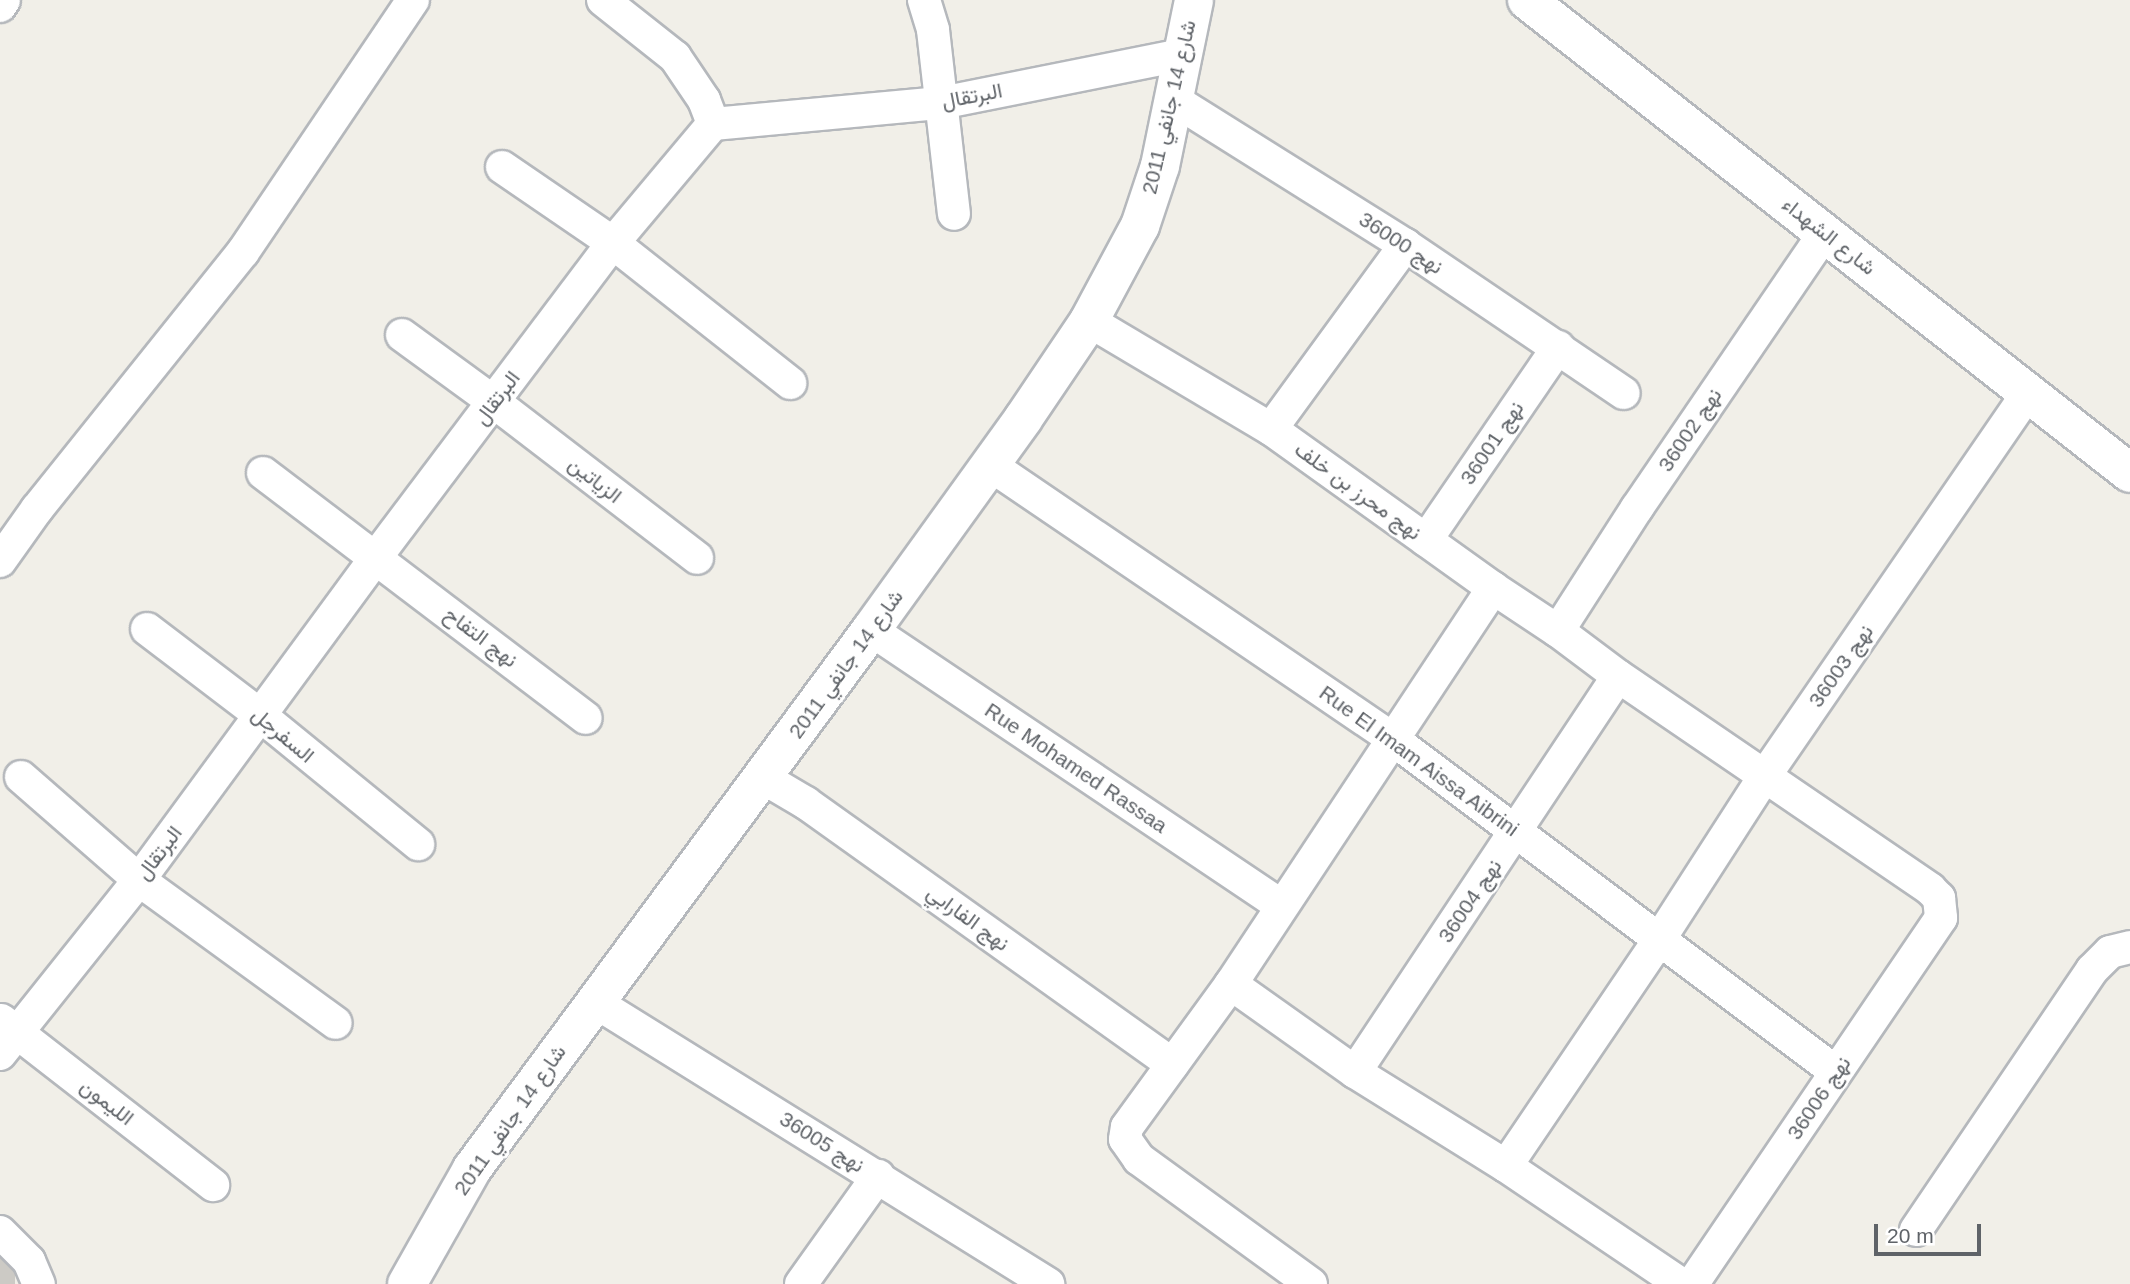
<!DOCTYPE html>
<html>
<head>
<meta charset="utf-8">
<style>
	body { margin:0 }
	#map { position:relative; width:2130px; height:1284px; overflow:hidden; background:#f1efe8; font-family:Arial,Vazirmatn,sans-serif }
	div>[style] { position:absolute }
	.building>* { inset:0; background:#cccac5 }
	.roads { filter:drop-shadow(2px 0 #b5b8bc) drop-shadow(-2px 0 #b5b8bc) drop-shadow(0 2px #b5b8bc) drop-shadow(0 -2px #b5b8bc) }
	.minor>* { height:32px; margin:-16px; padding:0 16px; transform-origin:16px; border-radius:16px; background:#fff }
	.tertiary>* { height:38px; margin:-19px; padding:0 19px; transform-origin:19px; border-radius:19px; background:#fff }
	span { translate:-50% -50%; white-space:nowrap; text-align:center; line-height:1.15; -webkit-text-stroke:5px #fff; paint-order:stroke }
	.street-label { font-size:21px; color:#5f6368 }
	.scale { position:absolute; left:1874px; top:1224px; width:107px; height:32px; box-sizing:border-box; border:4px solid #5f6368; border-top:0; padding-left:9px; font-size:21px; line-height:24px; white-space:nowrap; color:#5f6368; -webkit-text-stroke:5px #fff; paint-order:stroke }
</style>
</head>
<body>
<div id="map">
	<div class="building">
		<i style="clip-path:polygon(0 1248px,15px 1259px,15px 1284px,0 1284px)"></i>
	</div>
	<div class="roads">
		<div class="minor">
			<i style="left:603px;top:0;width:92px;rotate:38.4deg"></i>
			<i style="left:675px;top:57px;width:52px;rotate:56deg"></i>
			<i style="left:704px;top:100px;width:26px;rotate:69deg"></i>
			<i style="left:924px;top:0;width:31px;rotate:73deg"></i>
			<i style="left:933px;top:30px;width:185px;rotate:83.5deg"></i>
			<i style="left:0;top:6px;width:7px;rotate:-56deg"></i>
			<i style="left:1174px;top:100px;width:273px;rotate:32.1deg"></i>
			<i style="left:1405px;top:245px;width:264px;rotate:34.1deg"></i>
			<i style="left:502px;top:167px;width:135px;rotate:34.4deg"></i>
			<i style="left:613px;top:243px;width:226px;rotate:38.3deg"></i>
			<i style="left:1089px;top:321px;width:212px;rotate:30.7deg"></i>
			<i style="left:1271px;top:429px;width:273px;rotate:35.6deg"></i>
			<i style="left:1493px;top:588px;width:78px;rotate:33.5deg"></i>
			<i style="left:1558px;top:631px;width:75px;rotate:36.9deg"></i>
			<i style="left:1618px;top:676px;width:378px;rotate:34.3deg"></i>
			<i style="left:1930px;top:889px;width:13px;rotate:45deg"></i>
			<i style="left:1939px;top:898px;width:20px;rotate:84deg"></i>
			<i style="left:1941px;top:918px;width:443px;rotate:124.2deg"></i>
			<i style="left:402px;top:335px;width:114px;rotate:36.1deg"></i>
			<i style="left:494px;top:402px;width:256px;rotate:37.5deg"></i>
			<i style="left:1271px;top:429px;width:228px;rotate:-53.9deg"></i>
			<i style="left:990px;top:465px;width:485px;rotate:34.2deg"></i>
			<i style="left:1391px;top:738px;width:556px;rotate:36.89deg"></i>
			<i style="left:263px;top:473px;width:405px;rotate:37.2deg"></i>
			<i style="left:1426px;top:540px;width:234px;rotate:-55.6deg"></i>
			<i style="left:0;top:561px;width:64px;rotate:-54.6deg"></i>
			<i style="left:37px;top:509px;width:329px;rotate:-51.3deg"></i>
			<i style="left:243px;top:252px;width:304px;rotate:-56deg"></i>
			<i style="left:147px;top:629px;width:143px;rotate:37.3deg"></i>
			<i style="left:261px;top:716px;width:203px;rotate:39.2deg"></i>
			<i style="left:871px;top:630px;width:493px;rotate:33.9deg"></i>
			<i style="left:1558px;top:631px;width:146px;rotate:-57.3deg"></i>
			<i style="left:1637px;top:508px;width:334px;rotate:-55.7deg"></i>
			<i style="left:21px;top:777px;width:157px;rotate:41.1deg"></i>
			<i style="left:139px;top:880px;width:243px;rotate:36deg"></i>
			<i style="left:762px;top:777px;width:51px;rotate:30.6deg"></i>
			<i style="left:806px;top:803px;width:450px;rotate:35.5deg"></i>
			<i style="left:1231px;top:984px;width:152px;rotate:35.4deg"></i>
			<i style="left:1355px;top:1072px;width:178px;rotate:31.9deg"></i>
			<i style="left:1506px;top:1166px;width:211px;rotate:34deg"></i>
			<i style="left:595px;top:1002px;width:534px;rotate:31.9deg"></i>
			<i style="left:1px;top:1020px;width:269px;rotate:37.9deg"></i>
			<i style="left:0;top:1054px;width:223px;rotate:-51.4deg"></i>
			<i style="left:139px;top:880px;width:401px;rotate:-53.7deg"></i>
			<i style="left:376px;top:557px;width:393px;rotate:-53deg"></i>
			<i style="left:613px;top:243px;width:155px;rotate:-50deg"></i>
			<i style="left:713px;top:124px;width:229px;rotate:-5.3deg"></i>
			<i style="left:941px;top:103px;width:246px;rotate:-11.3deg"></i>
			<i style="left:1355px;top:1072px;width:475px;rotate:-56.4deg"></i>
			<i style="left:1506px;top:1166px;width:273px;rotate:-55.9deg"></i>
			<i style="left:1659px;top:940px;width:194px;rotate:-57.2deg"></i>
			<i style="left:1764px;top:777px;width:464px;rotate:-55.5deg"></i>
			<i style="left:1916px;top:1230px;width:314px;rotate:-55.9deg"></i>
			<i style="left:2092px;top:970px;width:25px;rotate:-45deg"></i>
			<i style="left:2110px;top:952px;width:21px;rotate:-14deg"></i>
			<i style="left:0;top:1232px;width:41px;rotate:45deg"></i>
			<i style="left:29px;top:1261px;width:25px;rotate:67deg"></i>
			<i style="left:801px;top:1284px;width:133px;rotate:-54.5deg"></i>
			<i style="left:1311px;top:1284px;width:213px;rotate:-144deg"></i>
			<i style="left:1139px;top:1159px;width:24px;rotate:-125deg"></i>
			<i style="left:1125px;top:1139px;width:12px;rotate:-81deg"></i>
			<i style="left:1127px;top:1127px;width:177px;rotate:-54deg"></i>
			<i style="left:1231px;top:984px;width:475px;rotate:-56.5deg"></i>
		</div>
		<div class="tertiary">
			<i style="left:1527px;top:0;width:766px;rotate:38.11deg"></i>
			<i style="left:407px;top:1284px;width:132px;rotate:-60.5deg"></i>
			<i style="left:472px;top:1169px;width:671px;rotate:-53.49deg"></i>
			<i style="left:871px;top:630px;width:260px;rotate:-54.2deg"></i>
			<i style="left:1023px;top:419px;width:118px;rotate:-56deg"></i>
			<i style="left:1089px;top:321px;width:108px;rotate:-61.8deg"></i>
			<i style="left:1140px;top:226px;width:63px;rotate:-71.6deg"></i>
			<i style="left:1160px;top:166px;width:169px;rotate:-78.4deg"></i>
		</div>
	</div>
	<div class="street-label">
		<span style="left:972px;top:96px;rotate:-11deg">البرتقال</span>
		<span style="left:1169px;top:107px;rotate:-77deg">شارع 14 جانفي 2011</span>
		<span style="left:1829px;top:236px;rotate:38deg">شارع الشهداء</span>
		<span style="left:1401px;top:243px;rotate:33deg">نهج 36000</span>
		<span style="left:497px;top:398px;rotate:-53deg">البرتقال</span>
		<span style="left:1690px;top:430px;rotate:-56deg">نهج 36002</span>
		<span style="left:1492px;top:443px;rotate:-56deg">نهج 36001</span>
		<span style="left:595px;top:480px;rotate:38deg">الزياتين</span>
		<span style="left:1358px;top:491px;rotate:36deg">نهج محرز بن خلف</span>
		<span style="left:481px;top:637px;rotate:37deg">نهج التفاح</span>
		<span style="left:846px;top:664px;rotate:-54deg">شارع 14 جانفي 2011</span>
		<span style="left:1841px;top:666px;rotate:-55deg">نهج 36003</span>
		<span style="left:283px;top:735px;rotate:40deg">السفرجل</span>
		<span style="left:1419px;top:761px;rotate:36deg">Rue El Imam Aissa Aibrini</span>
		<span style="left:1076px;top:768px;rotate:34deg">Rue Mohamed Rassaa</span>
		<span style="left:159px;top:853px;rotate:-53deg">البرتقال</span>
		<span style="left:1470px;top:901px;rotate:-56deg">نهج 36004</span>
		<span style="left:968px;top:918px;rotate:36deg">نهج الفارابي</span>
		<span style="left:1819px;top:1098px;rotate:-56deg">نهج 36006</span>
		<span style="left:107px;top:1102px;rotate:38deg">الليمون</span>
		<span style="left:510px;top:1120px;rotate:-55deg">شارع 14 جانفي 2011</span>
		<span style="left:822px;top:1142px;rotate:32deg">نهج 36005</span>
	</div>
	<div class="scale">20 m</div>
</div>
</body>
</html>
